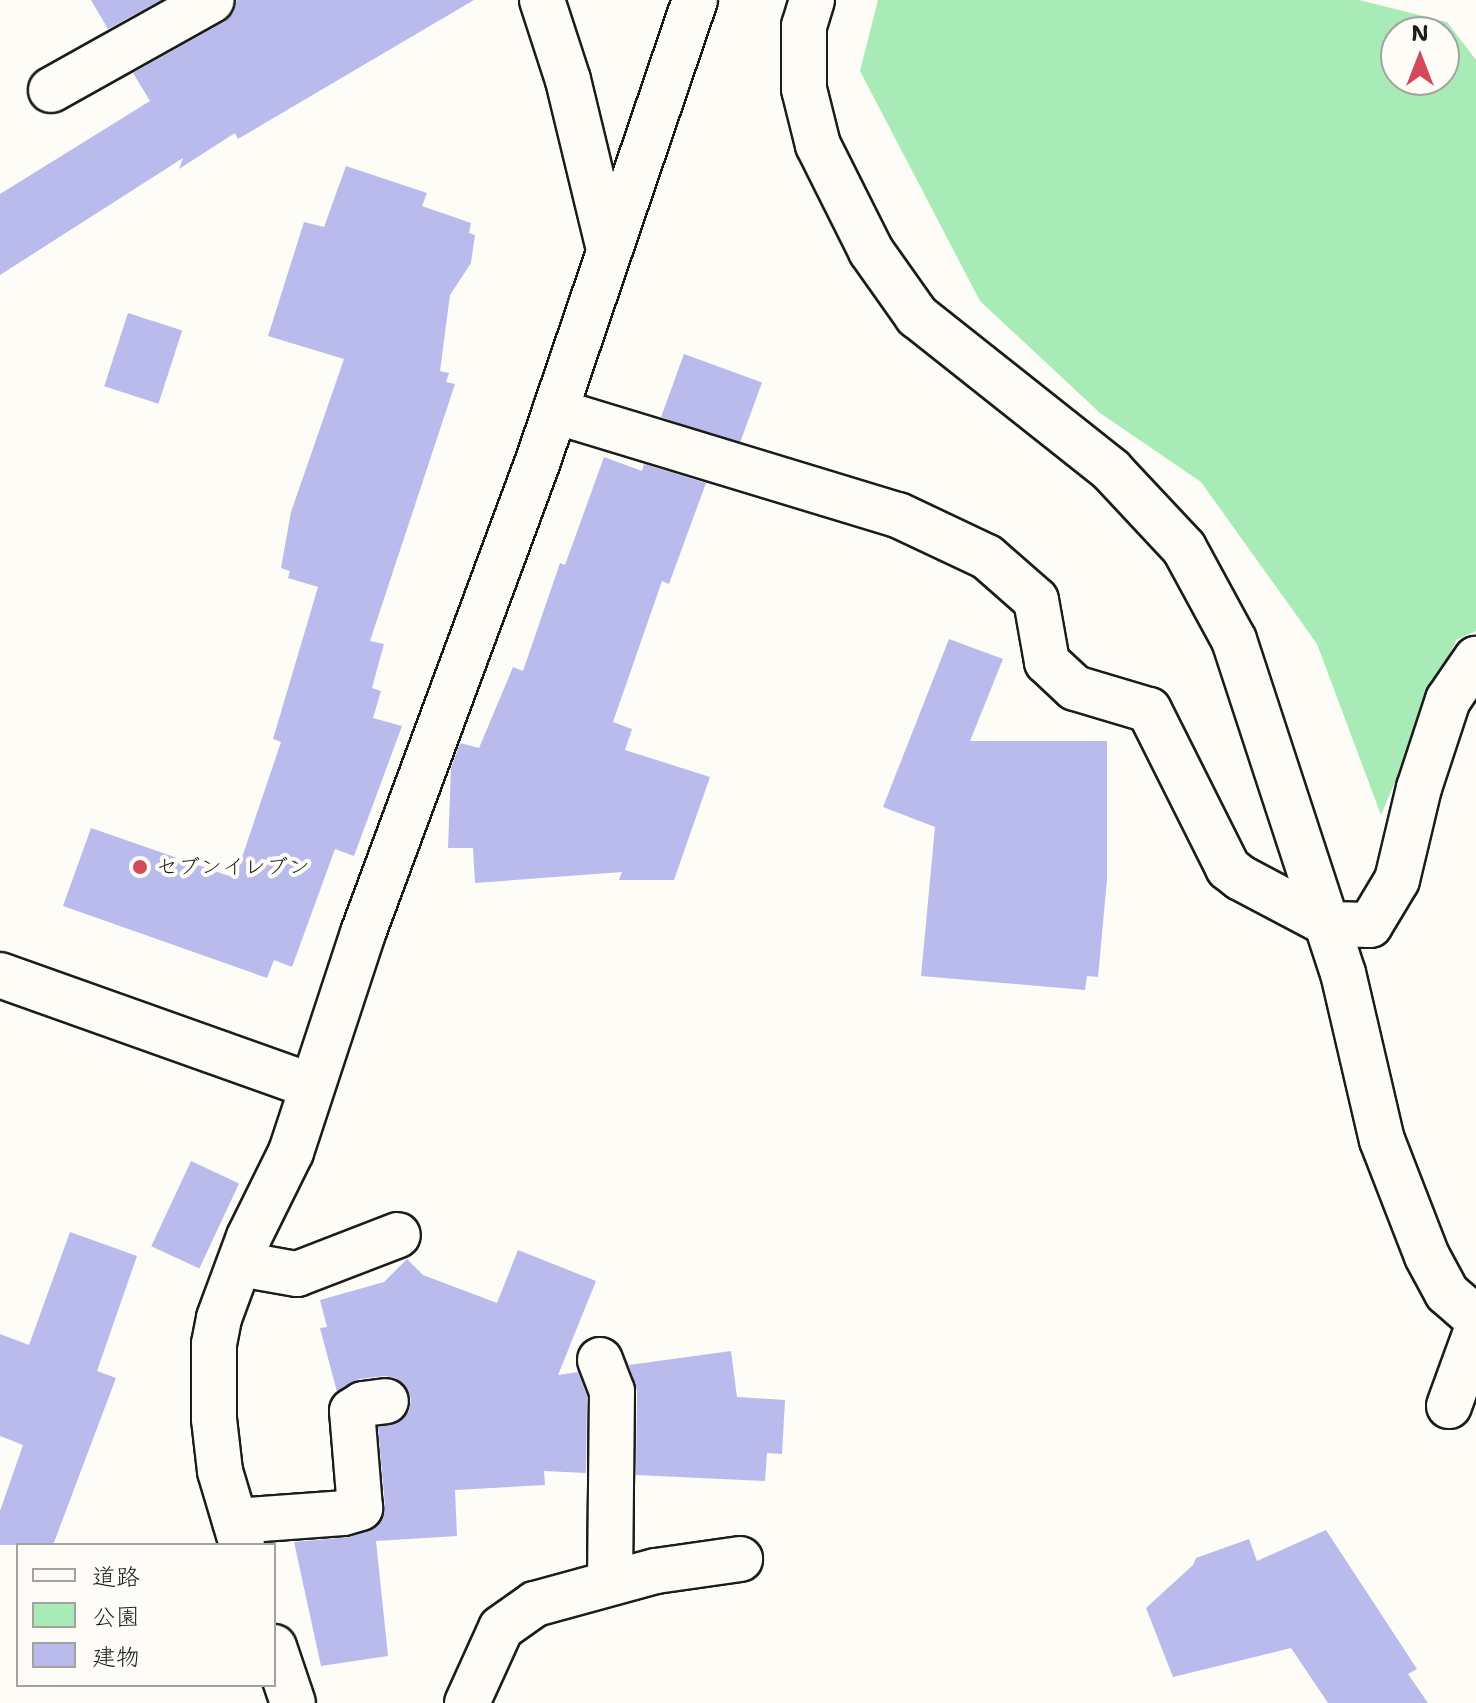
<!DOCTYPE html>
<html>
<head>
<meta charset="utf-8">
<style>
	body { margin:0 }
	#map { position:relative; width:1476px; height:1703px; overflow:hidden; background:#fdfcf7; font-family:"Shantell Sans","Klee One",sans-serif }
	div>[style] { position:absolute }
	.green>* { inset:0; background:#a8ebb6 }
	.building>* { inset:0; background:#b9bbec; transform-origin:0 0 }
	.roads { filter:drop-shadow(2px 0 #1c1c1c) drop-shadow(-2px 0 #1c1c1c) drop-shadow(0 2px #1c1c1c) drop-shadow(0 -2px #1c1c1c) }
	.minor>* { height:44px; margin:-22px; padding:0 22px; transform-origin:22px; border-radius:22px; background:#fdfcf7 }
	.dots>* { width:22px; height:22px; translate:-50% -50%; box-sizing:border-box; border:4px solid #fdfcf7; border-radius:50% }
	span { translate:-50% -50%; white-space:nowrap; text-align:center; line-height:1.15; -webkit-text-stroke:8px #fdfcf7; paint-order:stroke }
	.poi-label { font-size:22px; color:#1c1c1c }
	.left { translate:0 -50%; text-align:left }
	.legend { position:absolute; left:16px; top:1543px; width:260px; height:144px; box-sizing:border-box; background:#fdfcf7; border:2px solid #a3a29f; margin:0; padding:10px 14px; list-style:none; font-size:24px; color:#1c1c1c }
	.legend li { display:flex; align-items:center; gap:16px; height:40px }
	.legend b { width:40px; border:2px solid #a3a29f }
	.north { position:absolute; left:1380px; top:16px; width:80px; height:80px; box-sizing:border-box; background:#fdfcf7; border:2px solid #a3a29f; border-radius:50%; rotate:0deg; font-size:22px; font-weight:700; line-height:32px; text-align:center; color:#1c1c1c }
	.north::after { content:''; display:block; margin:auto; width:28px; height:36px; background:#d1495b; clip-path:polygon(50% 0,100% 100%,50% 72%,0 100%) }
</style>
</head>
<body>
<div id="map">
	<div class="green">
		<i style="clip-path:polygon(evenodd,878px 0,1359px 0,1447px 22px,1476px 60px,1476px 631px,1456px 640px,1381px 815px,1317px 644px,1201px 482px,1100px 413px,980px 301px,860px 71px,878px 0,1396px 32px,1444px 32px,1444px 80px,1396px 80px,1396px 32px)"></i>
	</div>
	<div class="building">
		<i style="clip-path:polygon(91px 0,161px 0,108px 29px)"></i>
		<i style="clip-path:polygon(237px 0,474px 0,238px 139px,235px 133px,179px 169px,183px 158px,0 275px,0 194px,150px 101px,133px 73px,224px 22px,234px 12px)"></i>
		<i style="clip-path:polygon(346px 166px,427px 193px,422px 206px,471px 223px,469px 233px,475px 235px,471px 263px,450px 295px,440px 371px,449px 373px,446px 382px,455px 384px,370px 641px,384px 644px,372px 688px,381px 691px,373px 718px,402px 726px,354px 856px,335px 849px,292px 967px,274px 960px,267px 978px,63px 906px,91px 828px,235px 878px,281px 742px,273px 739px,318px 587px,288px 578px,290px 571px,281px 568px,291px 512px,344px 359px,268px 336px,304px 222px,324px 227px)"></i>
		<i style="left:128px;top:313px;width:57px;height:77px;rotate:18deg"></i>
		<i style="left:684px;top:354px;width:83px;height:67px;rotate:20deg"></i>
		<i style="clip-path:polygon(604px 457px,642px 471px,644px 464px,706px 483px,669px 584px,662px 581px,613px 722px,632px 729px,625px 750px,710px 777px,674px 880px,619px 880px,622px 872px,475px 883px,473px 848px,448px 848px,451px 768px,460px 743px,479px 748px,513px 667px,523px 671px,560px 563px,565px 565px)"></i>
		<i style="clip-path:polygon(949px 639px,1003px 659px,970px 741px,1107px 741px,1107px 880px,1098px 977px,1087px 976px,1085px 990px,921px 976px,935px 827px,883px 807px)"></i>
		<i style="left:191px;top:1161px;width:53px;height:94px;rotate:25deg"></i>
		<i style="clip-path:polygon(70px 1232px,137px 1256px,97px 1371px,116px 1378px,53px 1545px,0 1545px,0 1511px,23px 1445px,0 1436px,0 1334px,29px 1345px)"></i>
		<i style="clip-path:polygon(518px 1250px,596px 1281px,558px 1375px,578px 1372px,587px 1396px,586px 1473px,544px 1471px,545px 1485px,455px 1490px,457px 1536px,376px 1541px,388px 1656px,321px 1666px,294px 1542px,350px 1537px,377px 1526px,385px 1506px,378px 1427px,402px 1420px,409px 1411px,411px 1399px,405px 1385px,396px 1378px,384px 1376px,359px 1379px,337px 1392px,320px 1328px,327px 1327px,320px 1300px,384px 1282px,407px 1259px,423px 1275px,497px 1303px)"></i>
		<i style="clip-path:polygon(731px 1351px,737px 1397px,785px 1400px,782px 1454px,767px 1453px,765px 1481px,636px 1475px,637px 1391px,629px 1365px)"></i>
		<i style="clip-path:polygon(1326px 1530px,1417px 1669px,1408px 1674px,1428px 1703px,1328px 1703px,1291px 1648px,1173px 1677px,1146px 1608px,1193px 1565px,1196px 1558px,1249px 1539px,1257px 1561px)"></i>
	</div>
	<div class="roads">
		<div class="minor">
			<i style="left:542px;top:0;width:84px;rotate:72deg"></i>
			<i style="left:568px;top:80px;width:175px;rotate:76.4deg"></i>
			<i style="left:812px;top:0;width:27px;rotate:107deg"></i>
			<i style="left:804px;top:26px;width:63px;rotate:90deg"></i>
			<i style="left:804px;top:89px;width:58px;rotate:76deg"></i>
			<i style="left:818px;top:145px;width:119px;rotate:63.4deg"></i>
			<i style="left:871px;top:251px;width:80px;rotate:54.7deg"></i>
			<i style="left:917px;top:316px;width:248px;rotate:38.4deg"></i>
			<i style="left:1111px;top:470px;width:107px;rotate:46.9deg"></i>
			<i style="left:1184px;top:548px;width:105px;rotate:61.5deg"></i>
			<i style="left:1234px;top:640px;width:350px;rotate:71.9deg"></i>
			<i style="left:1343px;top:973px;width:171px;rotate:76.9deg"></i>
			<i style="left:1382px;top:1140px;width:124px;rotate:68.8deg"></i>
			<i style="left:1427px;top:1256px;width:42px;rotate:61.6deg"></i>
			<i style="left:1447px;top:1293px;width:38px;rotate:41deg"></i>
			<i style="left:51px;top:90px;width:184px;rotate:-29.2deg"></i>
			<i style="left:555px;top:411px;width:358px;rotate:16.9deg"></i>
			<i style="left:898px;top:515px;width:98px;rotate:25.3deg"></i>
			<i style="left:987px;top:557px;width:65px;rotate:41.3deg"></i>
			<i style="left:1036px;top:600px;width:63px;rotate:79.9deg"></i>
			<i style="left:1047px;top:662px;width:38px;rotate:43deg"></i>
			<i style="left:1075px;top:688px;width:77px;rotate:16.6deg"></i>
			<i style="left:1149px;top:710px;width:177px;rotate:63.4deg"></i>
			<i style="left:1228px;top:868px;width:16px;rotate:38deg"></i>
			<i style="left:1241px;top:878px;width:98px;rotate:27.9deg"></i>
			<i style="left:1328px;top:924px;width:42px;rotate:1.4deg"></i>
			<i style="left:1370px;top:925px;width:52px;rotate:-59deg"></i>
			<i style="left:1397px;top:880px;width:95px;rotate:-76.6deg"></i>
			<i style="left:1419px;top:788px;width:93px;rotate:-71.8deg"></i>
			<i style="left:1448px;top:700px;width:50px;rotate:-55.7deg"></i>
			<i style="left:0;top:975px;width:331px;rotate:19.6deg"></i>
			<i style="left:240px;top:1264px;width:58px;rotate:10deg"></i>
			<i style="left:297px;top:1274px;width:108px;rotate:-21.1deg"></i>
			<i style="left:600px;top:1360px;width:33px;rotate:69deg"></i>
			<i style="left:612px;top:1391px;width:190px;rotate:90.6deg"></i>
			<i style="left:1449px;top:1406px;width:79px;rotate:-70deg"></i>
			<i style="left:235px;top:1521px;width:108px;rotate:-4.2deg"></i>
			<i style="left:343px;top:1513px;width:18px;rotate:-16deg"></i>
			<i style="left:360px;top:1508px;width:97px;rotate:-94.7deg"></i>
			<i style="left:352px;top:1411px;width:13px;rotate:-32deg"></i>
			<i style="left:363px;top:1404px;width:23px;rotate:-7deg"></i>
			<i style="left:242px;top:1545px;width:77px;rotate:-106.6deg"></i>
			<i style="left:220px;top:1471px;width:52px;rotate:-96.6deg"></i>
			<i style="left:214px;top:1419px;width:75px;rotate:-90deg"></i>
			<i style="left:214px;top:1344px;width:26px;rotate:-79deg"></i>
			<i style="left:219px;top:1318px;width:86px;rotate:-69.7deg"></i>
			<i style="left:249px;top:1237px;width:95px;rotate:-63.7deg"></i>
			<i style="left:291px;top:1152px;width:231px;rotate:-71.8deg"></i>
			<i style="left:363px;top:933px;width:503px;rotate:-69.66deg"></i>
			<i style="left:538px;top:461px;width:487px;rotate:-71.2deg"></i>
			<i style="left:274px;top:1647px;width:59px;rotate:71.3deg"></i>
			<i style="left:467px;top:1703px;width:82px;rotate:-65.6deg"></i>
			<i style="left:501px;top:1628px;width:42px;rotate:-35.2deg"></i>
			<i style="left:535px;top:1604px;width:125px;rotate:-15.3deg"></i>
			<i style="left:656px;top:1571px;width:85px;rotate:-8.1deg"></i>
		</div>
	</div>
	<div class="dots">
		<i style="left:140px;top:867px;background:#d1495b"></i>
	</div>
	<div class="poi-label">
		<span class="left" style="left:156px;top:867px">セブンイレブン</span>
	</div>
	<ul class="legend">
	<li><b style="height:10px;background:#fdfcf7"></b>道路</li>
	<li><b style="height:22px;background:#a8ebb6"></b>公園</li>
	<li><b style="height:22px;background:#b9bbec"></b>建物</li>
	</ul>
	<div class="north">N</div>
</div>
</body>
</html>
